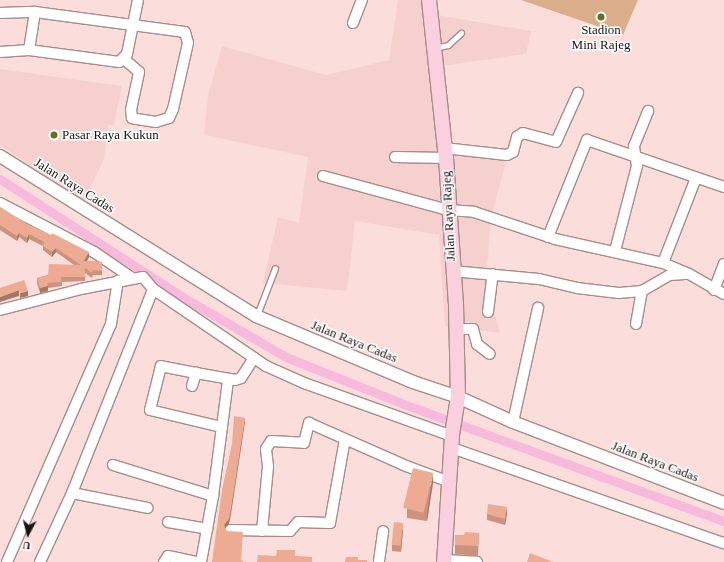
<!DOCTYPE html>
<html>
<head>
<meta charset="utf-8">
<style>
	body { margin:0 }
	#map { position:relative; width:724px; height:562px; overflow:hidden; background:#fbdedc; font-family:"Times New Roman",serif }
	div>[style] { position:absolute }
	.built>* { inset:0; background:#f6d0ce }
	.green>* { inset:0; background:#daae8b }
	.canal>* { height:9px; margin:-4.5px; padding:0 4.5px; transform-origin:4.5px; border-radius:4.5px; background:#f7b9dc }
	.roads { filter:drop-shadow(1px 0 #a68c8a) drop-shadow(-1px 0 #a68c8a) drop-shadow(0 1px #a68c8a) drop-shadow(0 -1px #a68c8a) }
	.service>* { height:5px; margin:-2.5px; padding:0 2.5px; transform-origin:2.5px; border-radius:2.5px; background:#fff }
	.minor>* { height:10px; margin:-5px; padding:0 5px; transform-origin:5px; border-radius:5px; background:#fff }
	.tertiary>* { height:12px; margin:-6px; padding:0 6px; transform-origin:6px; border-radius:6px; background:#fff }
	.secondary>* { height:14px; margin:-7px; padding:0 7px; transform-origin:7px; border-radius:7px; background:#fad0de }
	.wall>* { inset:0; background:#cb937e }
	.shaded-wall>* { inset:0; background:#a57866 }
	.building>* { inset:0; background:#ecab92; transform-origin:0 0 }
	.dots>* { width:11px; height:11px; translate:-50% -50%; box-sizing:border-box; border:2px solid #fff; border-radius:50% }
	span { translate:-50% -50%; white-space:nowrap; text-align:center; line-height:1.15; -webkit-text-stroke:3px #fff; paint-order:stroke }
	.poi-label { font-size:13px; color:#1b1211 }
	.left { translate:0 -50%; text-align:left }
	.street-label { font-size:13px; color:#1b1211 }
	.north { position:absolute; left:8px; top:514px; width:40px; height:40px; -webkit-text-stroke:3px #fff; paint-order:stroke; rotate:187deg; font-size:11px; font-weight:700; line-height:16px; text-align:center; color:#1b1211 }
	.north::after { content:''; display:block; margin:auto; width:14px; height:18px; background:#1b1211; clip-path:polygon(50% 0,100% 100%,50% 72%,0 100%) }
</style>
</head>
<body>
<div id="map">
	<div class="built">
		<i style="clip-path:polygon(398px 0,422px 0,432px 14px,531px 31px,526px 54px,442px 66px,451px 149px,508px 155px,491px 217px,486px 281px,500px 333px,445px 326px,439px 235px,355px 221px,347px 291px,263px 283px,278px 217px,299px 223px,308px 157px,204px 135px,208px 96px,222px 46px,326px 75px,389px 60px)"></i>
		<i style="clip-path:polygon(0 69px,122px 86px,114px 125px,108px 125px,104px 159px,84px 201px,0 145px)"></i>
	</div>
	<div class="green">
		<i style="clip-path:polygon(521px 0,638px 0,623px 35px)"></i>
	</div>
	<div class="canal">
		<i style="left:0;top:179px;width:221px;rotate:32.8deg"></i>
		<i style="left:186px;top:299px;width:116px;rotate:30.1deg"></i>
		<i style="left:286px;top:357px;width:132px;rotate:21.7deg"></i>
		<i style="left:409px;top:406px;width:335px;rotate:20.1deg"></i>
	</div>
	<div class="roads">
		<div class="service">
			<i style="left:434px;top:48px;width:14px;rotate:-12deg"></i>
			<i style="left:448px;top:45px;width:18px;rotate:-43deg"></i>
			<i style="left:257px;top:315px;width:50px;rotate:-69deg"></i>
		</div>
		<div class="minor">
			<i style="left:35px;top:12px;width:38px;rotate:99deg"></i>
			<i style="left:29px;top:50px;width:91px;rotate:7.6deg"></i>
			<i style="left:119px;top:62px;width:11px;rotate:-45deg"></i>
			<i style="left:127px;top:54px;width:55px;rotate:-78.5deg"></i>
			<i style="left:0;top:13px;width:35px;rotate:-2deg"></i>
			<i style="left:35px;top:12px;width:151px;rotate:7.6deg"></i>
			<i style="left:185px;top:32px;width:11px;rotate:75deg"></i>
			<i style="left:188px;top:43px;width:68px;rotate:102.8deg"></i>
			<i style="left:173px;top:109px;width:10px;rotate:114deg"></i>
			<i style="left:169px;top:118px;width:14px;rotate:163deg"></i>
			<i style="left:156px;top:122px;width:24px;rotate:-171deg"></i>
			<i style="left:132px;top:118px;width:8px;rotate:-97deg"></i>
			<i style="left:131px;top:110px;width:39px;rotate:-78deg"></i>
			<i style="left:139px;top:72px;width:20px;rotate:-139deg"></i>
			<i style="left:353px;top:23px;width:25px;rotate:-69deg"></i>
			<i style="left:0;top:52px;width:29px;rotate:-4deg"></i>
			<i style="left:444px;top:148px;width:63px;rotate:6.3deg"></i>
			<i style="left:507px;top:155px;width:7px;rotate:-27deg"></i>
			<i style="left:513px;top:152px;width:16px;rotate:-75deg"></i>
			<i style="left:517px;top:137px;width:7px;rotate:-34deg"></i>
			<i style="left:523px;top:133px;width:34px;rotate:15deg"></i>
			<i style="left:556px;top:142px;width:54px;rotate:-65.8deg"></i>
			<i style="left:395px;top:157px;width:51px;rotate:1.1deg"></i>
			<i style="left:323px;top:176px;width:130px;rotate:15.2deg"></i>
			<i style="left:448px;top:210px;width:26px;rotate:4deg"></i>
			<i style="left:474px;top:212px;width:85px;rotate:18.4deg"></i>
			<i style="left:555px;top:239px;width:111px;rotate:12.5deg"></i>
			<i style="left:663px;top:263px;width:28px;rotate:23deg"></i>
			<i style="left:689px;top:274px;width:40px;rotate:29.7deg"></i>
			<i style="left:0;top:203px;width:106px;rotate:27.5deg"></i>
			<i style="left:94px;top:252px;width:46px;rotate:34.4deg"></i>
			<i style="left:548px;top:237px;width:105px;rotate:-68.1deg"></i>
			<i style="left:587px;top:140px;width:145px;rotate:18.9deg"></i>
			<i style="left:615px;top:251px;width:88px;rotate:-75.5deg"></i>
			<i style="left:637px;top:166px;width:20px;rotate:-99deg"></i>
			<i style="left:634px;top:146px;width:38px;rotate:-68deg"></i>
			<i style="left:663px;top:263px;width:91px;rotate:-68.8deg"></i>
			<i style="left:452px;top:271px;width:87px;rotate:5.3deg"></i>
			<i style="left:539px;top:279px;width:39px;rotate:13deg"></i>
			<i style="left:577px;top:288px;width:42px;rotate:6.8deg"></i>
			<i style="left:619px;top:293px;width:23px;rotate:-5deg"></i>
			<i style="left:642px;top:291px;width:32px;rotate:-30deg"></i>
			<i style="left:670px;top:275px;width:15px;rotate:-4deg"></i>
			<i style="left:714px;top:290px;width:28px;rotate:-69deg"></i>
			<i style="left:0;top:310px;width:84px;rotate:-14.5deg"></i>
			<i style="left:81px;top:289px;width:63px;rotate:-11deg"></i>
			<i style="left:143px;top:277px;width:16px;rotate:50deg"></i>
			<i style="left:153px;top:289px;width:137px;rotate:34.3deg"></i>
			<i style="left:266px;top:366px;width:42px;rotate:24.1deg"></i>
			<i style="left:304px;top:383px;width:157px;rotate:19.7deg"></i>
			<i style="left:488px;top:312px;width:38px;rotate:-83deg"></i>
			<i style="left:636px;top:324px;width:34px;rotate:-80deg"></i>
			<i style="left:455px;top:329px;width:18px"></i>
			<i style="left:473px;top:329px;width:16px;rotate:75deg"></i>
			<i style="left:477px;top:344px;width:16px;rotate:38deg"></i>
			<i style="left:196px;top:373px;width:36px;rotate:-169deg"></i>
			<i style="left:161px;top:366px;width:45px;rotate:104deg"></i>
			<i style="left:150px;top:410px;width:74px;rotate:13.3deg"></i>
			<i style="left:192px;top:386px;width:14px;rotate:-73deg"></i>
			<i style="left:196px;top:373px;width:40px;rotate:10deg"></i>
			<i style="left:235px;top:380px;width:6px;rotate:-18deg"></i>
			<i style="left:241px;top:378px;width:24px;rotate:-57deg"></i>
			<i style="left:513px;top:422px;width:117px;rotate:-77.6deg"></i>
			<i style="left:452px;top:448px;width:288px;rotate:19.3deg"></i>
			<i style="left:113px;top:465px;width:105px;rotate:17.2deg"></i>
			<i style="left:213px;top:496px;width:67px;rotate:100.3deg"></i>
			<i style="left:72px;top:493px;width:77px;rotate:11.2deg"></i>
			<i style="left:213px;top:496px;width:116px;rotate:-82.6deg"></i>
			<i style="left:168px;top:522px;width:40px;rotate:10deg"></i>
			<i style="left:230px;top:530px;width:60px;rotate:1deg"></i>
			<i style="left:290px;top:531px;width:12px;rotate:-48deg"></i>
			<i style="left:298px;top:522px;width:32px;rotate:2deg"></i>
			<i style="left:330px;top:523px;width:85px;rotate:-79.9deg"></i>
			<i style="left:262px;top:531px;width:65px;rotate:-84.7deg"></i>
			<i style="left:268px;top:466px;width:17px;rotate:-97deg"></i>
			<i style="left:266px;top:449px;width:9px;rotate:-58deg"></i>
			<i style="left:271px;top:441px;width:33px;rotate:3deg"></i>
			<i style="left:304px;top:443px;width:21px;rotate:-76deg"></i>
			<i style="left:309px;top:423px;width:106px;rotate:23.9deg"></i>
			<i style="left:406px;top:466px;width:47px;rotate:20deg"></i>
			<i style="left:444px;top:560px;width:33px;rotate:3deg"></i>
			<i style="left:379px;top:561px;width:30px;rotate:-82deg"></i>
			<i style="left:7px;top:562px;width:260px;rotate:-66.4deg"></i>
			<i style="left:111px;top:324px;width:44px;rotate:-80.8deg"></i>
			<i style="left:40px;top:562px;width:76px;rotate:-65.1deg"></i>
			<i style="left:72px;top:493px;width:219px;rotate:-68.3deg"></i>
			<i style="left:164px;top:562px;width:7px;rotate:-56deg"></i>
			<i style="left:168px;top:556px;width:30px;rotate:12deg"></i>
		</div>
		<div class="tertiary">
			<i style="left:0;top:156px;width:302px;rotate:32deg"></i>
			<i style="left:256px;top:316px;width:170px;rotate:22.8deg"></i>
			<i style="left:413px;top:382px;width:47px;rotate:18.4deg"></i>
			<i style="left:458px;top:397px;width:60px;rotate:24.4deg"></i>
			<i style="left:513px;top:422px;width:226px;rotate:21deg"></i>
		</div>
		<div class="secondary">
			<i style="left:429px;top:0;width:159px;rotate:83.9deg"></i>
			<i style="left:446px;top:158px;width:146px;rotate:86.1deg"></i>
			<i style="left:456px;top:304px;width:93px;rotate:88.8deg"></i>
			<i style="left:458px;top:397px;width:39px;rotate:99deg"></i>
			<i style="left:452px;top:436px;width:126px;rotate:93.6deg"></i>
		</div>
	</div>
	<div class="wall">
		<i style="clip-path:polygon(0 207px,27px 224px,89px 257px,87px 261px,102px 262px,102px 275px,93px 275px,92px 278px,85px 273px,85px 281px,62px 282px,62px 286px,48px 288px,48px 291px,40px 293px,37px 283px,37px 278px,48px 275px,74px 265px,56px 252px,52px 257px,43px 250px,43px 246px,29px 239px,27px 243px,19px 237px,17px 241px,0 230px)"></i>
		<i style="clip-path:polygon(433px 483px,427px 521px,407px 518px,407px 509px)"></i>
		<i style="clip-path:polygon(507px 513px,505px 525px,487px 520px,487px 514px)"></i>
		<i style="clip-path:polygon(403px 529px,401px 552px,392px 551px,392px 545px)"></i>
		<i style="clip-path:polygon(479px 533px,478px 556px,455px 554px,455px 535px,464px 535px)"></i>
	</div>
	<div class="shaded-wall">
		<i style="clip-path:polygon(19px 233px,19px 237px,17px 241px,17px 236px)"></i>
		<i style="clip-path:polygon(29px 234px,29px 239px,27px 243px,27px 238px)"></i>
		<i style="clip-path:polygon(56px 248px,56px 252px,52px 257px,52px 252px)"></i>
		<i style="clip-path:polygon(89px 252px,89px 257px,84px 266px,84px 261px)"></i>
		<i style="clip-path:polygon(48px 286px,48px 291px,40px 293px,40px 288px)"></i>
		<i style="clip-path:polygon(19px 290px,19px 296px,0 302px,0 297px)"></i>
		<i style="clip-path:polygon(28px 291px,28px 296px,20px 298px,20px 293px)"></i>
		<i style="clip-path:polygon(245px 418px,245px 422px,231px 514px,229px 524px,224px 530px,224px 525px)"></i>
		<i style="clip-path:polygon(433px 473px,433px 483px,427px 521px,427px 512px)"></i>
		<i style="clip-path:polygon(507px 507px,507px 513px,505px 525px,505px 519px)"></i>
		<i style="clip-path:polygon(403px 523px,403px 529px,401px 552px,401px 546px)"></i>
	</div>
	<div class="building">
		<i style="clip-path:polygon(0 207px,27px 224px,51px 235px,52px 233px,89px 252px,84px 261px,102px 262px,102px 271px,93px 270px,92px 273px,85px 268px,85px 277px,61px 277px,62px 282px,47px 283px,48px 286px,40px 288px,37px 278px,48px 275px,49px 264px,81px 265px,56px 248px,52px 252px,43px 246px,44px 242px,29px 234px,27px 238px,19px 233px,17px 236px,0 225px)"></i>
		<i style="clip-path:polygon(24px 280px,28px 291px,20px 293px,19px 290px,0 297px,0 288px)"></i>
		<i style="clip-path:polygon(234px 416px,245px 418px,231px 509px,229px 519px,224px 525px,227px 531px,243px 532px,241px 560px,243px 561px,243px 562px,212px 562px,222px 490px,232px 444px)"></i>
		<i style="left:413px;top:468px;width:21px;height:41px;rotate:14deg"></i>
		<i style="clip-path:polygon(488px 504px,507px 507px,505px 519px,487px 514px)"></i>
		<i style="left:394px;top:522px;width:9px;height:23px;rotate:6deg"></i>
		<i style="clip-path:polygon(465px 532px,479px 533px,478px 546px,455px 545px,455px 535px,464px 535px)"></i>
		<i style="clip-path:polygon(277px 550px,295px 550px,295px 556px,312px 557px,312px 562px,257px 562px,258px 555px,276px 556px)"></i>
		<i style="clip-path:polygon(530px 553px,553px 562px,527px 562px)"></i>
		<i style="clip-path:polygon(346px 557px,358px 557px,358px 560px,367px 560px,367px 562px,345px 562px)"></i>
	</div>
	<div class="dots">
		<i style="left:601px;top:17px;background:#65711b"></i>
		<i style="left:54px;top:135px;background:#65711b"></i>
	</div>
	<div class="poi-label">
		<span style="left:601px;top:38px">Stadion<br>Mini Rajeg</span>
		<span class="left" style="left:62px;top:135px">Pasar Raya Kukun</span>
	</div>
	<div class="street-label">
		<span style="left:74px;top:186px;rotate:32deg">Jalan Raya Cadas</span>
		<span style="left:449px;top:216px;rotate:-93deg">Jalan Raya Rajeg</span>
		<span style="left:354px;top:342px;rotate:22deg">Jalan Raya Cadas</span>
		<span style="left:655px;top:462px;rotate:21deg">Jalan Raya Cadas</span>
	</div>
	<div class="north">U</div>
</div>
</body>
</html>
